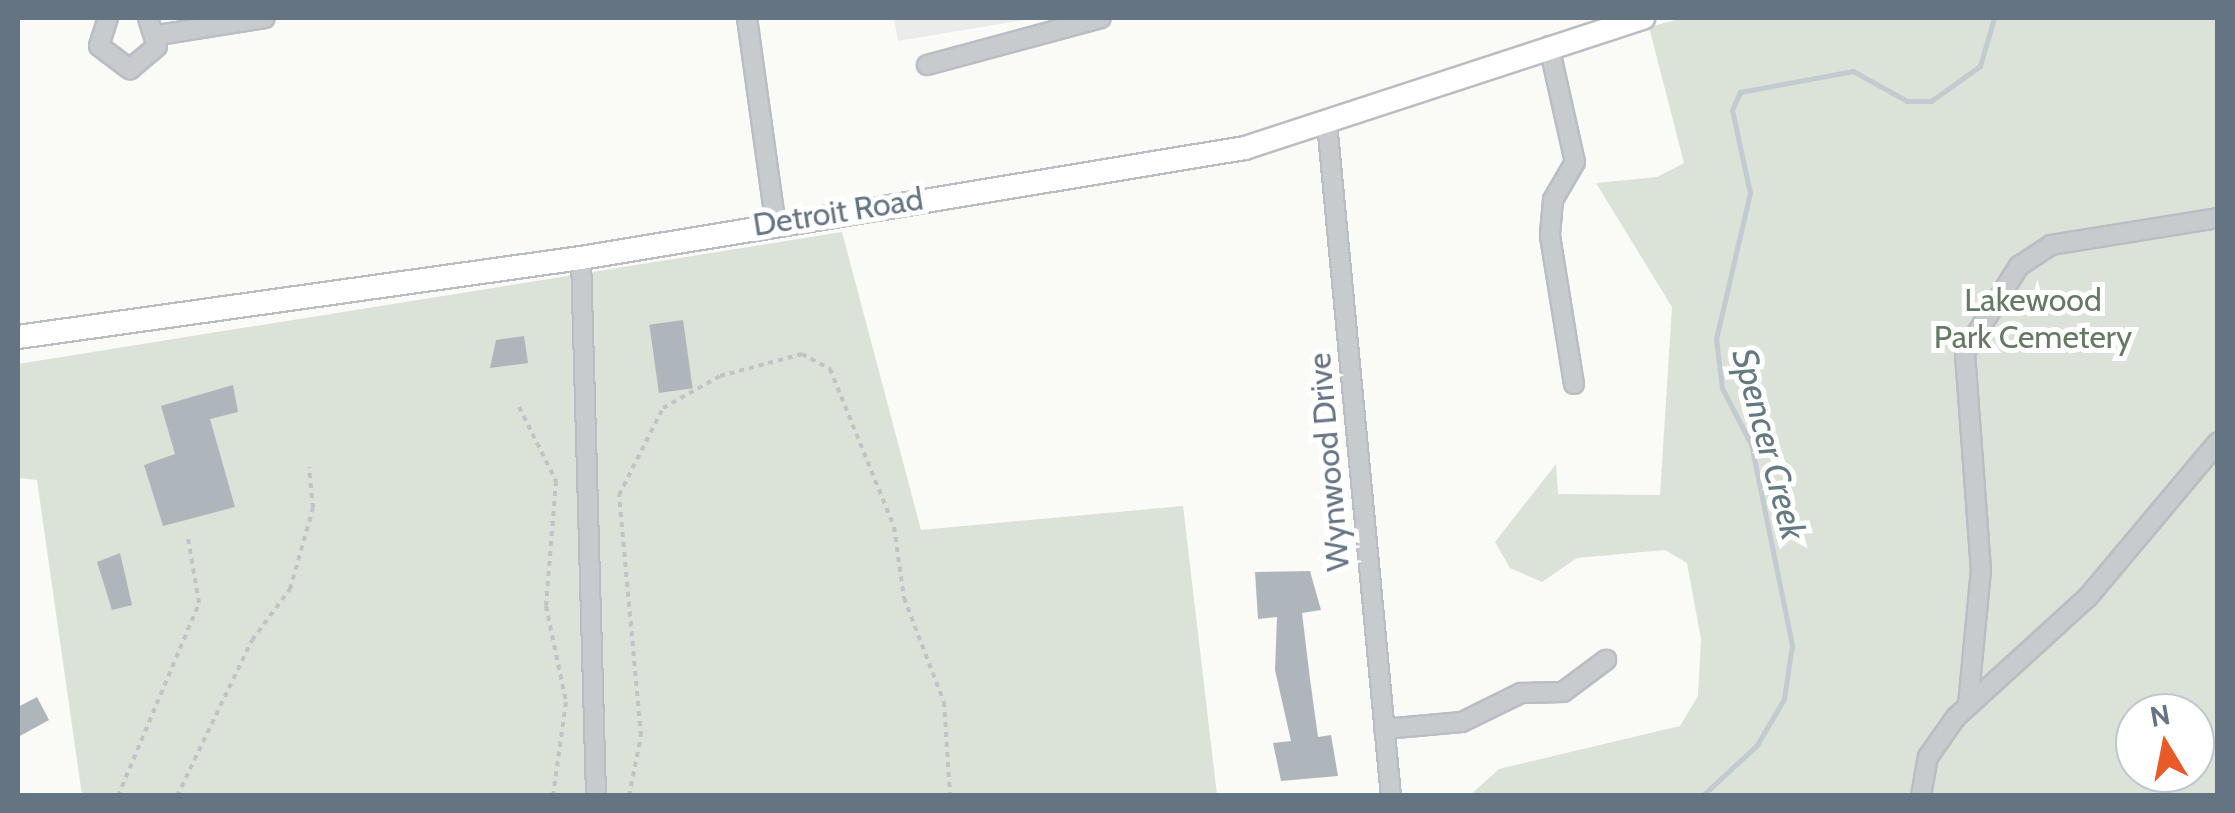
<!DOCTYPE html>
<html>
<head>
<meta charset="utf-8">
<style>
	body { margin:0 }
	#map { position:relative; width:2235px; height:813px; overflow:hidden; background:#fafaf7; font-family:Cabin,sans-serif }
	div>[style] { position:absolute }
	.built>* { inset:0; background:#eaecea }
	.green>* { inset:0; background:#dbe2d8 }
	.stream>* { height:5px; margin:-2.5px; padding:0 2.5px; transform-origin:2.5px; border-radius:2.5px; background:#c2cbd0 }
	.building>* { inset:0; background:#aeb6bc; transform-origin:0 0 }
	.path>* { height:4px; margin-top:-2px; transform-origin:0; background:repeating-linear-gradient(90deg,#c1c3c5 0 5px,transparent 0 10px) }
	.roads { filter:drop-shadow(2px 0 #babec2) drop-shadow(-2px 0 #babec2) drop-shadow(0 2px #babec2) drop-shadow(0 -2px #babec2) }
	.minor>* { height:18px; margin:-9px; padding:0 9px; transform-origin:9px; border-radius:9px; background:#c7cbce }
	.major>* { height:22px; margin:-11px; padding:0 11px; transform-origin:11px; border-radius:11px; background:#fff }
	span { translate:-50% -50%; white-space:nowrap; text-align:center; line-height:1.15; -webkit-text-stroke:10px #fff; paint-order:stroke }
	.street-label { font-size:32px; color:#647483 }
	.park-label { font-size:32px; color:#667a63 }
	.water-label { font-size:35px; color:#647a83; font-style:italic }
	.frame { position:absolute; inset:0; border:20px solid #647483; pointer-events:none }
	.north { position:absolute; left:2115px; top:693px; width:100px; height:100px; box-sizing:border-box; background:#fff; border:2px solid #c1c7cd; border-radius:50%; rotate:350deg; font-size:28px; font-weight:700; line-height:40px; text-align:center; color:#647483 }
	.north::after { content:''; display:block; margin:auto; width:35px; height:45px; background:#e85b29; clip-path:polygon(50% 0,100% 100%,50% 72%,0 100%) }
</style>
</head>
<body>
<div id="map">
	<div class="built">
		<i style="clip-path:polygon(894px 18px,1036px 18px,898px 41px)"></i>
	</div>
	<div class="green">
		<i style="clip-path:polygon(evenodd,1683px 18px,2217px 18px,2217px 795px,1469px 796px,1499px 769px,1680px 726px,1698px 696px,1701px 639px,1687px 563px,1665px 550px,1577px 558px,1542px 582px,1510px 568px,1495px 542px,1556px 464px,1558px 494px,1660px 495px,1672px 307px,1596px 183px,1657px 177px,1684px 163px,1649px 27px,1683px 18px,2135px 713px,2195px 713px,2195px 773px,2135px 773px,2135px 713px)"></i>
		<i style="clip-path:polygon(842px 232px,921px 530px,1183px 506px,1217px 795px,82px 795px,37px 480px,18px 478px,18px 364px)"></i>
	</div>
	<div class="stream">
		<i style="left:1702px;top:796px;width:75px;rotate:-42.8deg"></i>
		<i style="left:1757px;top:745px;width:53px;rotate:-59.6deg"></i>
		<i style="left:1784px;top:699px;width:55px;rotate:-81.6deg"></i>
		<i style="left:1792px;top:645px;width:205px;rotate:-101.5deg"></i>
		<i style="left:1751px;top:444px;width:63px;rotate:-117.4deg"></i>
		<i style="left:1722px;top:388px;width:49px;rotate:-97deg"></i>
		<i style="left:1716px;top:339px;width:150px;rotate:-76.9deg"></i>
		<i style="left:1750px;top:193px;width:85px;rotate:-102.2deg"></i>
		<i style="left:1732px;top:110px;width:20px;rotate:-66deg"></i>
		<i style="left:1740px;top:92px;width:115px;rotate:-10.5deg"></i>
		<i style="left:1853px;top:71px;width:62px;rotate:29.1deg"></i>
		<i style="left:1907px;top:101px;width:24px"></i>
		<i style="left:1931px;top:101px;width:60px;rotate:-35.5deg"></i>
		<i style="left:1980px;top:66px;width:50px;rotate:-73.7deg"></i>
	</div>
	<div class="building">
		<i style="left:683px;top:320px;width:69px;height:34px;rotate:82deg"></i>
		<i style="clip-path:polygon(524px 336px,528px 363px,490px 368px,496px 340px)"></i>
		<i style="clip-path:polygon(233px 385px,238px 412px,210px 419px,235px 507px,163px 526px,144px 465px,175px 454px,161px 406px)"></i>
		<i style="clip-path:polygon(120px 553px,132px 605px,112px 610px,97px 562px)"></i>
		<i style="clip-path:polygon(1310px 571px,1321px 610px,1302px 613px,1310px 679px,1318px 737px,1331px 735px,1338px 776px,1281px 781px,1273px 743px,1291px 741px,1275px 670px,1277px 617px,1258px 619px,1255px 572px)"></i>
		<i style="clip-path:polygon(37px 697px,49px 720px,18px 737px,18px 707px)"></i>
	</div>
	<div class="path">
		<i style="left:519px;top:407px;width:83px;rotate:63.4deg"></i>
		<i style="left:556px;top:481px;width:125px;rotate:94.6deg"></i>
		<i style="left:546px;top:606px;width:98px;rotate:78.2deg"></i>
		<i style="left:566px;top:702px;width:95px;rotate:97.9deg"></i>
		<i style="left:118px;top:796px;width:209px;rotate:-67.2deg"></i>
		<i style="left:199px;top:603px;width:66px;rotate:-99.6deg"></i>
		<i style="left:177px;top:796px;width:173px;rotate:-64.3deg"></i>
		<i style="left:252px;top:640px;width:64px;rotate:-53.3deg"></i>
		<i style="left:290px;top:589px;width:84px;rotate:-74.1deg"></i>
		<i style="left:313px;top:508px;width:41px;rotate:-95.6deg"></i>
		<i style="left:629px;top:796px;width:61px;rotate:-78.7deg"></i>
		<i style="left:641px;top:736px;width:242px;rotate:-95.2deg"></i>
		<i style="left:619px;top:495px;width:97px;rotate:-63.2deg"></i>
		<i style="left:663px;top:408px;width:65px;rotate:-29.3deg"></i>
		<i style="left:720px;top:376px;width:85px;rotate:-15deg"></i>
		<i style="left:802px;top:354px;width:32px;rotate:28deg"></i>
		<i style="left:830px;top:369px;width:170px;rotate:67.9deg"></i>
		<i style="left:894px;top:527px;width:72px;rotate:82deg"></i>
		<i style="left:904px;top:598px;width:111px;rotate:69deg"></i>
		<i style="left:944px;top:702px;width:94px;rotate:86.3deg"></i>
	</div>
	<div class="roads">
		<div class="minor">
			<i style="left:108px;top:18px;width:29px;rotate:108deg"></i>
			<i style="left:99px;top:46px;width:39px;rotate:37deg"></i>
			<i style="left:130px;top:69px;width:35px;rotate:-40deg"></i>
			<i style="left:157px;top:46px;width:29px;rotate:-108deg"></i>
			<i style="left:747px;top:18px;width:205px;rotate:82.1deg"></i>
			<i style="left:158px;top:35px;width:108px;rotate:-9deg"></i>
			<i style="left:1549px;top:46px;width:119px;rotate:77.4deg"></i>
			<i style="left:1575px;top:162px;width:44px;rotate:120.1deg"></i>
			<i style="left:1553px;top:200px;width:36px;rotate:95deg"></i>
			<i style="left:1550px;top:236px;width:150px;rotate:80.8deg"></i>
			<i style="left:927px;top:65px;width:180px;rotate:-15.1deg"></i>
			<i style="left:1327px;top:123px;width:676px;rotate:84.57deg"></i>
			<i style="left:581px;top:258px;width:538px;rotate:88.4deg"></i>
			<i style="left:1968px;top:705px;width:135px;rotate:-84.5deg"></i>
			<i style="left:1981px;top:571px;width:220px;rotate:-94.2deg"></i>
			<i style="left:1965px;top:352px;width:102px;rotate:-57.9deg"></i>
			<i style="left:2019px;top:266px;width:38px;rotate:-33deg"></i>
			<i style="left:2051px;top:245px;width:169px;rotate:-9.2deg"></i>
			<i style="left:1384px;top:729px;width:78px;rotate:-5.1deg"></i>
			<i style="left:1462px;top:722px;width:66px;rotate:-26.2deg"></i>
			<i style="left:1521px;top:693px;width:42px;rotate:-1.4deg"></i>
			<i style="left:1563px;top:692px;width:54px;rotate:-36.7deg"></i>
			<i style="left:1921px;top:796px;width:40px;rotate:-80deg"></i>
			<i style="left:1928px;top:757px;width:49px;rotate:-55deg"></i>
			<i style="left:1956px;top:717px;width:178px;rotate:-42.3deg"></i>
			<i style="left:2088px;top:597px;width:202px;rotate:-50deg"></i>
		</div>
		<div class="major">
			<i style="left:18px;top:337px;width:569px;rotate:-7.99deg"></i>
			<i style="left:581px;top:258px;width:673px;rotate:-9.41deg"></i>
			<i style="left:1245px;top:148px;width:419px;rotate:-18.1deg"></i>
		</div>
	</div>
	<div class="street-label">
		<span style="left:838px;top:212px;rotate:-9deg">Detroit Road</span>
		<span style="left:1329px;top:462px;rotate:-95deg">Wynwood Drive</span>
	</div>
	<div class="park-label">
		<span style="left:2033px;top:319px">Lakewood<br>Park Cemetery</span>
	</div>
	<div class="water-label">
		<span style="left:1769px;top:444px;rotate:75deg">Spencer Creek</span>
	</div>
	<div class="frame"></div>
	<div class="north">N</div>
</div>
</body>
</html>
